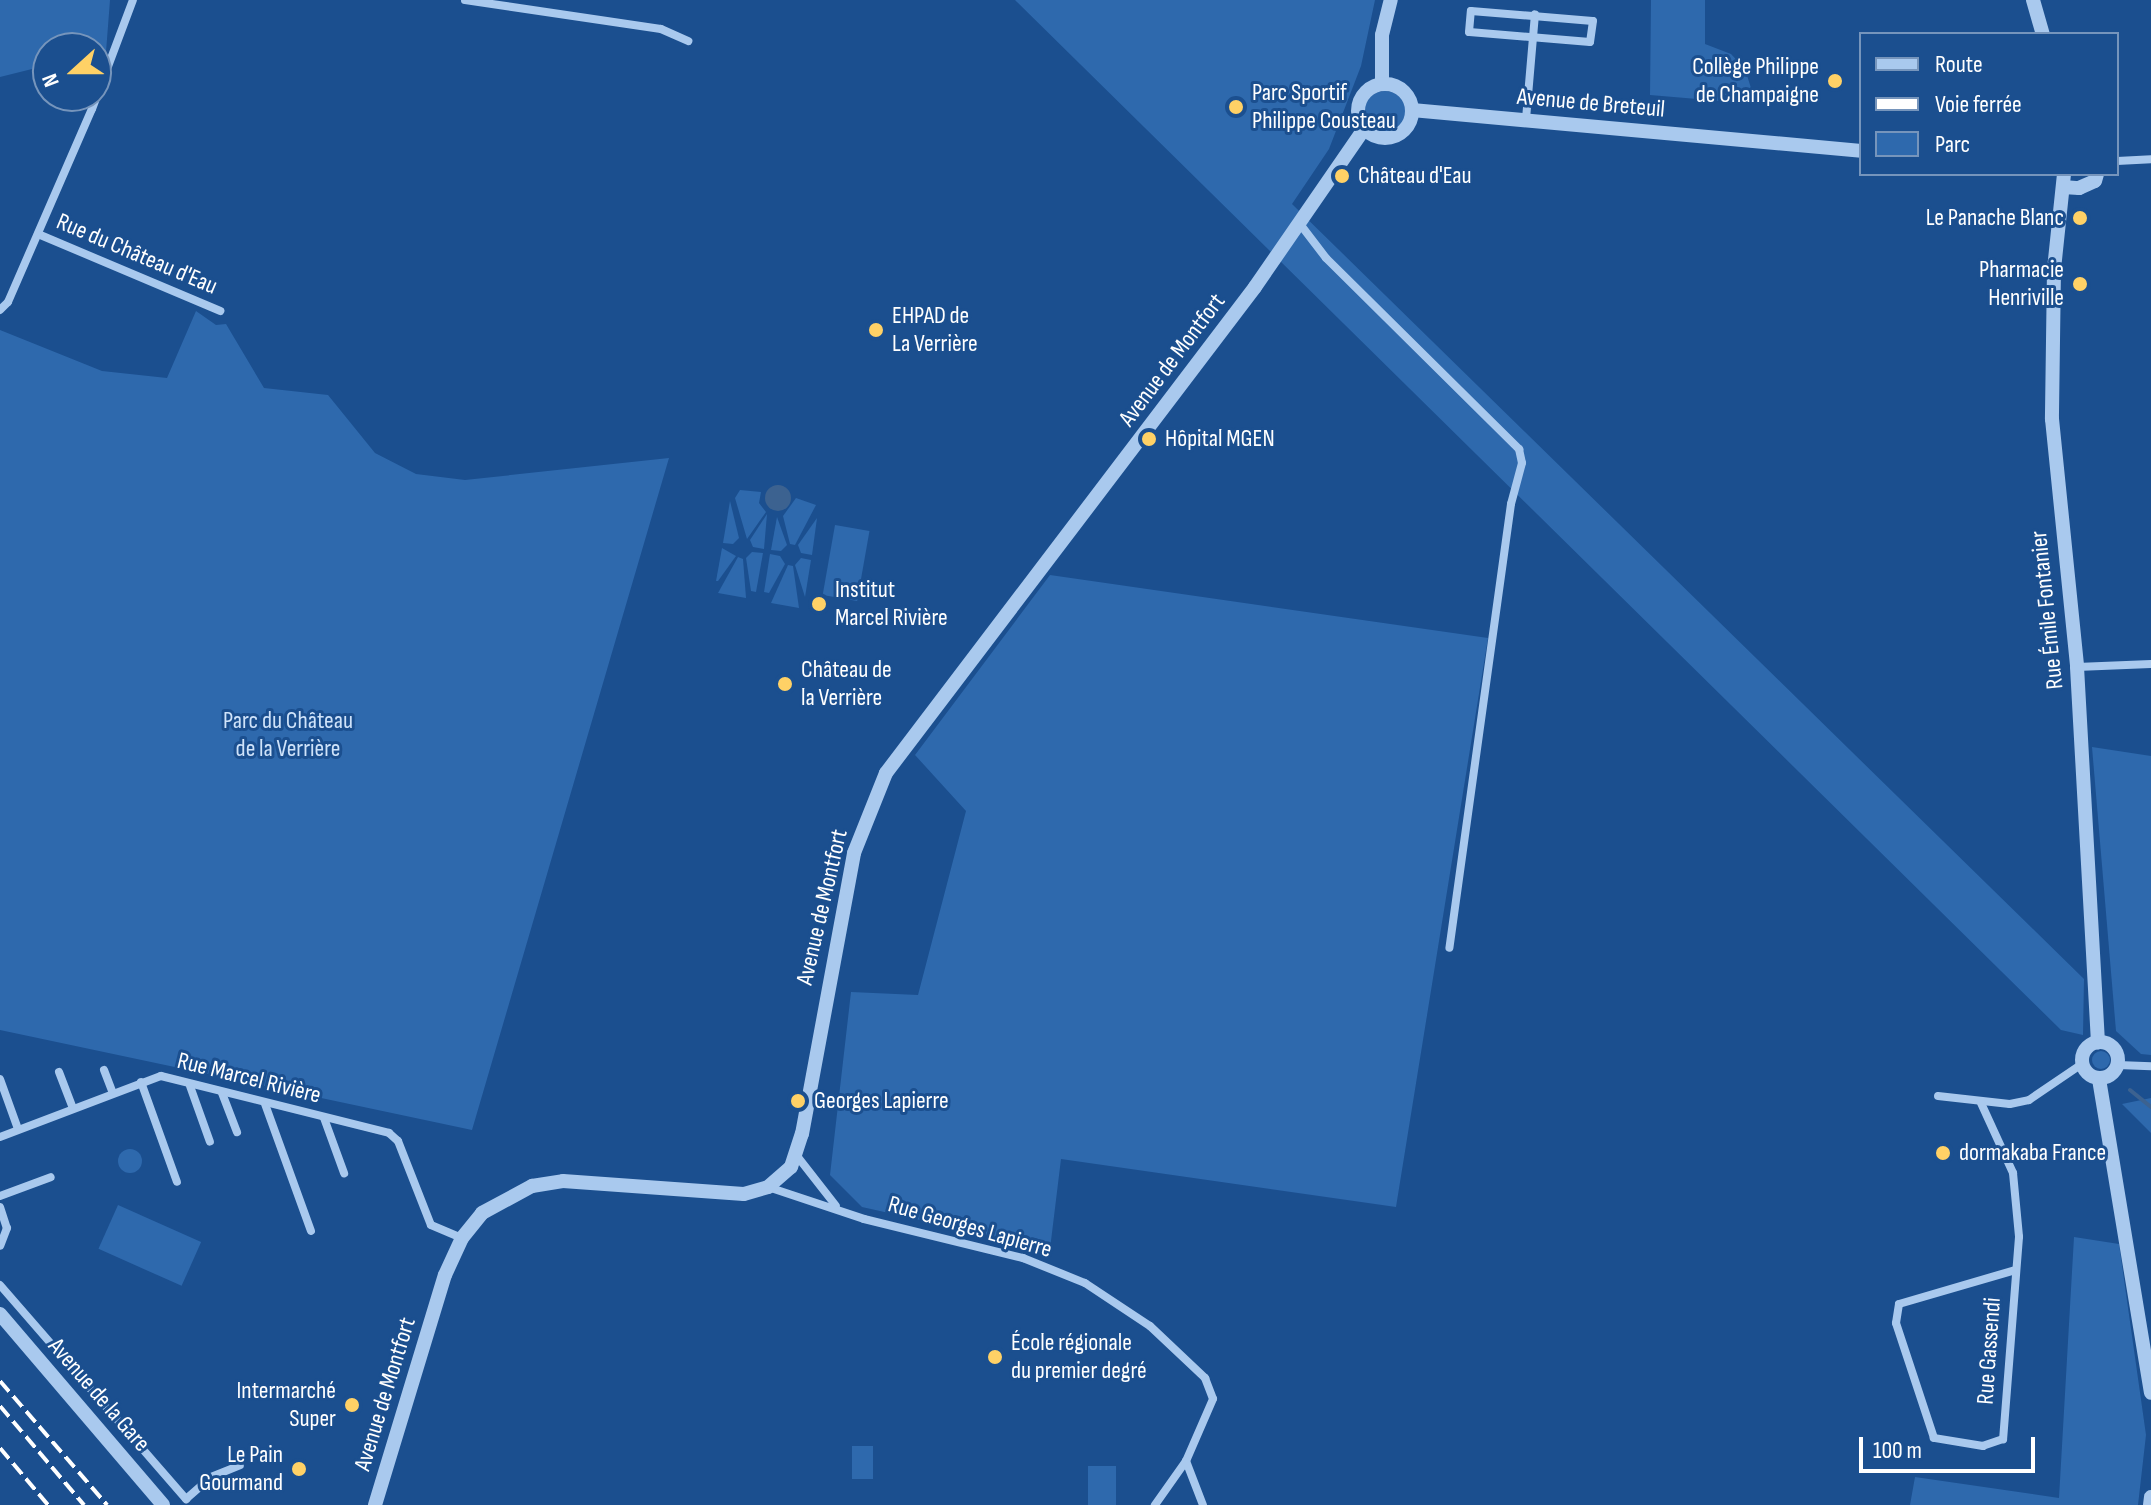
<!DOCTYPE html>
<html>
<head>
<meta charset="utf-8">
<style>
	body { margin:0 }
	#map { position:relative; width:2151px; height:1505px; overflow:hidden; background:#1b4f8f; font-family:"Sofia Sans Condensed",sans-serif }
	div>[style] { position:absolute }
	.green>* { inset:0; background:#2e69ad; transform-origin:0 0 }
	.round { border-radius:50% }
	.water>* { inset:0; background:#3c6290 }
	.stream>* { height:4px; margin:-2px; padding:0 2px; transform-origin:2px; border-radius:2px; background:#3c6290 }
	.minor>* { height:8px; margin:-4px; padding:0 4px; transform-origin:4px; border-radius:4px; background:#a9c9ee }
	.tertiary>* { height:14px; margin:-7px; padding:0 7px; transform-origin:7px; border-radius:7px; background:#a9c9ee }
	.tertiary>.ring { margin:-7px; padding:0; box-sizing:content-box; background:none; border:14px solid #a9c9ee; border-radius:50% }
	.rail>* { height:4px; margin-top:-2px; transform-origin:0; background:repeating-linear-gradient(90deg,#fff 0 14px,transparent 0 20px) }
	.dots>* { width:22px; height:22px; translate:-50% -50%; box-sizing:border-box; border:4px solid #1b4f8f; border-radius:50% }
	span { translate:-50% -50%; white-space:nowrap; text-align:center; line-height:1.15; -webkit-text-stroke:6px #1b4f8f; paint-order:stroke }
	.poi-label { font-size:24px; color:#fff }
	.right { translate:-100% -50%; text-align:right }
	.left { translate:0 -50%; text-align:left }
	.street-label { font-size:24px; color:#fff }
	.park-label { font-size:24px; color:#cfe3fa }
	.legend { position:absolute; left:1859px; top:32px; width:260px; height:144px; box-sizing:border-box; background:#1b4f8f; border:2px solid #7695bc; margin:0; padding:10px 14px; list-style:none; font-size:24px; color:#fff }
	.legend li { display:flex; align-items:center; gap:16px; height:40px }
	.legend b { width:40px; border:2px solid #7695bc }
	.north { position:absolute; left:32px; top:32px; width:80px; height:80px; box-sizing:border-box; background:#1b4f8f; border:2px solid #7695bc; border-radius:50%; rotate:249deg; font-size:22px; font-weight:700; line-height:32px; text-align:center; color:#fff }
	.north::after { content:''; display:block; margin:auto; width:28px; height:36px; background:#ffd166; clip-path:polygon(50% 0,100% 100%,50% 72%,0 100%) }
	.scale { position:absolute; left:1859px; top:1437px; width:176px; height:36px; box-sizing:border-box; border:4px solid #fff; border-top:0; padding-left:10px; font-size:24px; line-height:28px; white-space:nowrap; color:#fff; -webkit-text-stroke:6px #1b4f8f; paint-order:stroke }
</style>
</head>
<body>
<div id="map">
	<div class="green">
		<i style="clip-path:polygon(0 0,110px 0,106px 52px,48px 48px,48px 65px,0 77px)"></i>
		<i style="clip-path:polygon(1015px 0,1375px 0,1361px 66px,1329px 149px,1292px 204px,2084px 979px,2083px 1035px,2061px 1030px)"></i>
		<i style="clip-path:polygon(1651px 0,1705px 0,1705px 44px,1731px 54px,1745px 69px,1756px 104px,1650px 95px)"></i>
		<i class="round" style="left:1364px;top:91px;width:42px;height:42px"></i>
		<i style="clip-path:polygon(196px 311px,216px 325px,226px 324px,264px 388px,328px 395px,375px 453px,416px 474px,465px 480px,669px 458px,472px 1130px,0 1030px,0 330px,102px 371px,167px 378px)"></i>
		<i style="clip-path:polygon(740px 490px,761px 492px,759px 503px,766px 512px,747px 539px,735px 498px)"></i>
		<i style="clip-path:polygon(796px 498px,816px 505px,795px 545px,790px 544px,783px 516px)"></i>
		<i style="clip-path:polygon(730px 501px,739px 538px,733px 544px,723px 543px)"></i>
		<i style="clip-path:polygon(767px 514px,764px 549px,753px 547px,750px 540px)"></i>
		<i style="clip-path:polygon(777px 517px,787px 545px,781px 551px,771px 550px)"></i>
		<i style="clip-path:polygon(817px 518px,812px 555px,801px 553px,798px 545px)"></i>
		<i style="left:835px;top:525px;width:35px;height:71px;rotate:10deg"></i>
		<i style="clip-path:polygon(722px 548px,736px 556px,718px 581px,716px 581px)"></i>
		<i style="clip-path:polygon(752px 552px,763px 553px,756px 592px,751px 591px,746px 558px)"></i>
		<i style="clip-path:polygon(770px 554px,780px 556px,785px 564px,769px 593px,764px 592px)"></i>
		<i style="clip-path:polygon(738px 557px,743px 559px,746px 598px,718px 593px)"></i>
		<i style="clip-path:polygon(801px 558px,811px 560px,805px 597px,795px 565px)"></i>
		<i style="clip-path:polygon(788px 565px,793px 566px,799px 608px,771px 603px)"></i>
		<i style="clip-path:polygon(1050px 575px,1488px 638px,1396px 1207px,1061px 1159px,1050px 1249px,862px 1207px,830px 1175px,851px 992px,918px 995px,966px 811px,915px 755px)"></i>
		<i style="clip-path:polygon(2092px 747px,2151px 756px,2151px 1055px,2141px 1054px,2116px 1031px)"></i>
		<i class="round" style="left:2092px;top:1051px;width:18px;height:18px"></i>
		<i style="clip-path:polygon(2151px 1098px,2151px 1133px,2122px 1104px)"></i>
		<i class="round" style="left:118px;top:1149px;width:24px;height:24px"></i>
		<i style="left:118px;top:1205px;width:91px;height:48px;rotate:24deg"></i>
		<i style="clip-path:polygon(2074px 1237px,2119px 1244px,2146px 1435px,2138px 1505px,1910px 1505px,1915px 1477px,2059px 1498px)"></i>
		<i style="left:852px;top:1446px;width:21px;height:33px"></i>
		<i style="left:1088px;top:1466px;width:28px;height:39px"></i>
	</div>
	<div class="water">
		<i class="round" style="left:765px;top:485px;width:26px;height:26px"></i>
	</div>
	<div class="stream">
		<i style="left:2130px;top:1090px;width:27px;rotate:39deg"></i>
	</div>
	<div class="minor">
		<i style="left:465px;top:0;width:198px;rotate:8.4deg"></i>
		<i style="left:661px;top:29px;width:30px;rotate:24deg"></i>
		<i style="left:1471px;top:11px;width:122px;rotate:4.7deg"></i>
		<i style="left:1593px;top:21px;width:21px;rotate:98deg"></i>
		<i style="left:1590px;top:42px;width:121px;rotate:-175.3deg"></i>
		<i style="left:1469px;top:32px;width:21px;rotate:-85deg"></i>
		<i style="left:1526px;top:119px;width:105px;rotate:-85.1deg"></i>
		<i style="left:2117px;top:161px;width:34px;rotate:-3deg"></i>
		<i style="left:1300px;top:224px;width:43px;rotate:52.6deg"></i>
		<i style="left:1326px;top:258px;width:272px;rotate:44.7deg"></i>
		<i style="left:1519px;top:449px;width:14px;rotate:78deg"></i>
		<i style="left:1522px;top:463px;width:42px;rotate:105deg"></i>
		<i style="left:1511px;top:504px;width:448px;rotate:97.9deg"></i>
		<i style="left:38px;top:234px;width:198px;rotate:22.9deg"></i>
		<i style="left:0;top:310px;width:11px;rotate:-45deg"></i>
		<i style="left:8px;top:302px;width:210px;rotate:-66.5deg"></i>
		<i style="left:92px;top:109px;width:116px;rotate:-69.4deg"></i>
		<i style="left:2077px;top:667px;width:74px;rotate:-2.3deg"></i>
		<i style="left:2118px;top:1065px;width:33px;rotate:2deg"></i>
		<i style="left:104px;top:1070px;width:25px;rotate:69deg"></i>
		<i style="left:59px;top:1072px;width:39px;rotate:69deg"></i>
		<i style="left:0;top:1079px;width:53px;rotate:70.2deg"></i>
		<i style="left:141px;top:1082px;width:106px;rotate:70.2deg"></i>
		<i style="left:190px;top:1086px;width:59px;rotate:70.3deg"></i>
		<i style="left:222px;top:1093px;width:42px;rotate:69deg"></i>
		<i style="left:1938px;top:1096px;width:72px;rotate:6.3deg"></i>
		<i style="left:2010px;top:1104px;width:19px;rotate:-12deg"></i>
		<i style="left:2029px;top:1100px;width:64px;rotate:-34.2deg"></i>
		<i style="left:1981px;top:1103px;width:77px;rotate:65.4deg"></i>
		<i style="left:2013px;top:1173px;width:64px;rotate:84.6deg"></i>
		<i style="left:2019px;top:1237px;width:203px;rotate:94.5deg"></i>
		<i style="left:2003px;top:1439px;width:21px;rotate:161deg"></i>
		<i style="left:1983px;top:1446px;width:50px;rotate:-170.7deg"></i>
		<i style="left:1934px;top:1438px;width:121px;rotate:-108.3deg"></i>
		<i style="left:1896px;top:1323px;width:19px;rotate:-81deg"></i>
		<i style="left:1899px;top:1304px;width:121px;rotate:-16.3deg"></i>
		<i style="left:265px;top:1104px;width:135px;rotate:70.1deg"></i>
		<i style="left:324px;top:1118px;width:59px;rotate:70deg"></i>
		<i style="left:0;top:1137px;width:172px;rotate:-20.8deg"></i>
		<i style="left:161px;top:1076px;width:235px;rotate:14deg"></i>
		<i style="left:389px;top:1133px;width:12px;rotate:42deg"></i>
		<i style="left:398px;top:1141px;width:90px;rotate:68.6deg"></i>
		<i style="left:431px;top:1225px;width:34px;rotate:23deg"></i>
		<i style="left:797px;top:1156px;width:63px;rotate:52deg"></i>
		<i style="left:768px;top:1187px;width:101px;rotate:18.4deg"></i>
		<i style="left:864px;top:1219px;width:164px;rotate:13.8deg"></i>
		<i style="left:1023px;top:1258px;width:67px;rotate:22deg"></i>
		<i style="left:1085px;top:1283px;width:78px;rotate:33.5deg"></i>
		<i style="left:1150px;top:1326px;width:76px;rotate:43.4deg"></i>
		<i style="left:1205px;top:1378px;width:22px;rotate:69deg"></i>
		<i style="left:1213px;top:1399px;width:68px;rotate:113.5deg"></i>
		<i style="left:1186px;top:1461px;width:54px;rotate:125.2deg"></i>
		<i style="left:0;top:1196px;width:54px;rotate:-20.4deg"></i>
		<i style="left:0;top:1207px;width:22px;rotate:72deg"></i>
		<i style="left:7px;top:1228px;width:19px;rotate:111deg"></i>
		<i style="left:0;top:1285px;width:284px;rotate:49deg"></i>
		<i style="left:186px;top:1499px;width:33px;rotate:-41deg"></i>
		<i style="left:211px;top:1477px;width:31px;rotate:-22deg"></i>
		<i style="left:1186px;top:1461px;width:47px;rotate:68.9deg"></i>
	</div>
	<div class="tertiary">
		<i style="left:2033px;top:0;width:35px;rotate:74deg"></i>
		<i style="left:1382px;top:83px;width:48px;rotate:-90deg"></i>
		<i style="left:1382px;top:35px;width:36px;rotate:-76deg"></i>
		<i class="ring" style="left:1358px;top:84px;width:40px;height:40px"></i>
		<i style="left:1412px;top:110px;width:451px;rotate:5.2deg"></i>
		<i style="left:2064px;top:174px;width:96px;rotate:96deg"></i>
		<i style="left:2054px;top:269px;width:150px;rotate:90.8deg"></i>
		<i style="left:2052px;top:419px;width:249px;rotate:84.2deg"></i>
		<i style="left:2077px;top:667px;width:376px;rotate:86.8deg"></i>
		<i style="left:2063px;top:187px;width:16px;rotate:4deg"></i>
		<i style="left:2079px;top:188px;width:17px;rotate:-24deg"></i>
		<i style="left:2095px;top:181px;width:7px;rotate:-74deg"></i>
		<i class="ring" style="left:2082px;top:1042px;width:22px;height:22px"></i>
		<i style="left:2099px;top:1079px;width:318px;rotate:80.6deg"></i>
		<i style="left:0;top:1314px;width:251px;rotate:49.5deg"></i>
		<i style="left:375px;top:1505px;width:240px;rotate:-73.1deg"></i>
		<i style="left:445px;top:1275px;width:41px;rotate:-65.3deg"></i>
		<i style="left:462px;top:1238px;width:32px;rotate:-51deg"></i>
		<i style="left:482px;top:1213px;width:57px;rotate:-28.4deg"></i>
		<i style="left:532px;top:1186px;width:31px;rotate:-9deg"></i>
		<i style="left:563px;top:1181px;width:181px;rotate:4.1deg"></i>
		<i style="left:744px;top:1194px;width:25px;rotate:-16deg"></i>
		<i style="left:768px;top:1187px;width:30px;rotate:-41deg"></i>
		<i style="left:791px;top:1167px;width:35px;rotate:-72deg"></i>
		<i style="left:802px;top:1134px;width:286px;rotate:-79.5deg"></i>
		<i style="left:854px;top:853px;width:86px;rotate:-68.2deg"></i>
		<i style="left:886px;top:773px;width:610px;rotate:-52.79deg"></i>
		<i style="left:1255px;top:287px;width:192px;rotate:-55.4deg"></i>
		<i style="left:2150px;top:1505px;width:8px;rotate:-83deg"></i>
	</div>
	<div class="rail">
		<i style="left:0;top:1381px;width:164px;rotate:49.2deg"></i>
		<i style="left:0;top:1406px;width:130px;rotate:49.7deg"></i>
		<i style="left:0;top:1448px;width:75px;rotate:49.9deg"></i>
	</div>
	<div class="dots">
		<i style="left:1835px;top:81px;background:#ffd166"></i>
		<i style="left:1236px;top:107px;background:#ffd166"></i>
		<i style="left:1342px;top:176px;background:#ffd166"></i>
		<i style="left:2080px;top:218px;background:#ffd166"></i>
		<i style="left:2080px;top:284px;background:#ffd166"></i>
		<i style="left:876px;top:330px;background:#ffd166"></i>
		<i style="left:1149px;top:439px;background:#ffd166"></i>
		<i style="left:819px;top:604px;background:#ffd166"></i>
		<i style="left:785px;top:684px;background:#ffd166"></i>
		<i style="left:798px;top:1101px;background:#ffd166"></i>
		<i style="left:1943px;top:1153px;background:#ffd166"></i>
		<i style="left:995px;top:1357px;background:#ffd166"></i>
		<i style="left:352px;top:1405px;background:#ffd166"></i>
		<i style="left:299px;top:1469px;background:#ffd166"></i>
	</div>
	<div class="poi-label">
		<span class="right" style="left:1819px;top:81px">Collège Philippe<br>de Champaigne</span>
		<span class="left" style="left:1252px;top:107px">Parc Sportif<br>Philippe Cousteau</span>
		<span class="left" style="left:1358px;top:176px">Château d'Eau</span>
		<span class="right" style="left:2064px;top:218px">Le Panache Blanc</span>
		<span class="right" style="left:2064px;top:284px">Pharmacie<br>Henriville</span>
		<span class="left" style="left:892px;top:330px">EHPAD de<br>La Verrière</span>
		<span class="left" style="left:1165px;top:439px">Hôpital MGEN</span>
		<span class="left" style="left:835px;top:604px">Institut<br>Marcel Rivière</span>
		<span class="left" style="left:801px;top:684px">Château de<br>la Verrière</span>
		<span class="left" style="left:814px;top:1101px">Georges Lapierre</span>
		<span class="left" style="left:1959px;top:1153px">dormakaba France</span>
		<span class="left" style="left:1011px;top:1357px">École régionale<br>du premier degré</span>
		<span class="right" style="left:336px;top:1405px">Intermarché<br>Super</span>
		<span class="right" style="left:283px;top:1469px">Le Pain<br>Gourmand</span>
	</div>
	<div class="street-label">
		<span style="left:1591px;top:103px;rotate:5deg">Avenue de Breteuil</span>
		<span style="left:137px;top:254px;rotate:23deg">Rue du Château d'Eau</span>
		<span style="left:1172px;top:360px;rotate:-53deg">Avenue de Montfort</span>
		<span style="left:2047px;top:610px;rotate:-96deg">Rue Émile Fontanier</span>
		<span style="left:822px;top:907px;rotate:-77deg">Avenue de Montfort</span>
		<span style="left:249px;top:1078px;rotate:14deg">Rue Marcel Rivière</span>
		<span style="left:970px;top:1227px;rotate:16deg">Rue Georges Lapierre</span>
		<span style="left:1989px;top:1351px;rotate:-86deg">Rue Gassendi</span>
		<span style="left:385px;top:1394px;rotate:-73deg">Avenue de Montfort</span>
		<span style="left:99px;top:1395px;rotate:49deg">Avenue de la Gare</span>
	</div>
	<div class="park-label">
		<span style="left:288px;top:735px">Parc du Château<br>de la Verrière</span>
	</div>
	<ul class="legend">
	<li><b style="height:10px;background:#a9c9ee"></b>Route</li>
	<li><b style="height:10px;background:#fff"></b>Voie ferrée</li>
	<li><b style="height:22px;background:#2e69ad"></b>Parc</li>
	</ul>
	<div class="north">N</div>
	<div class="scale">100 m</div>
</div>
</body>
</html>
